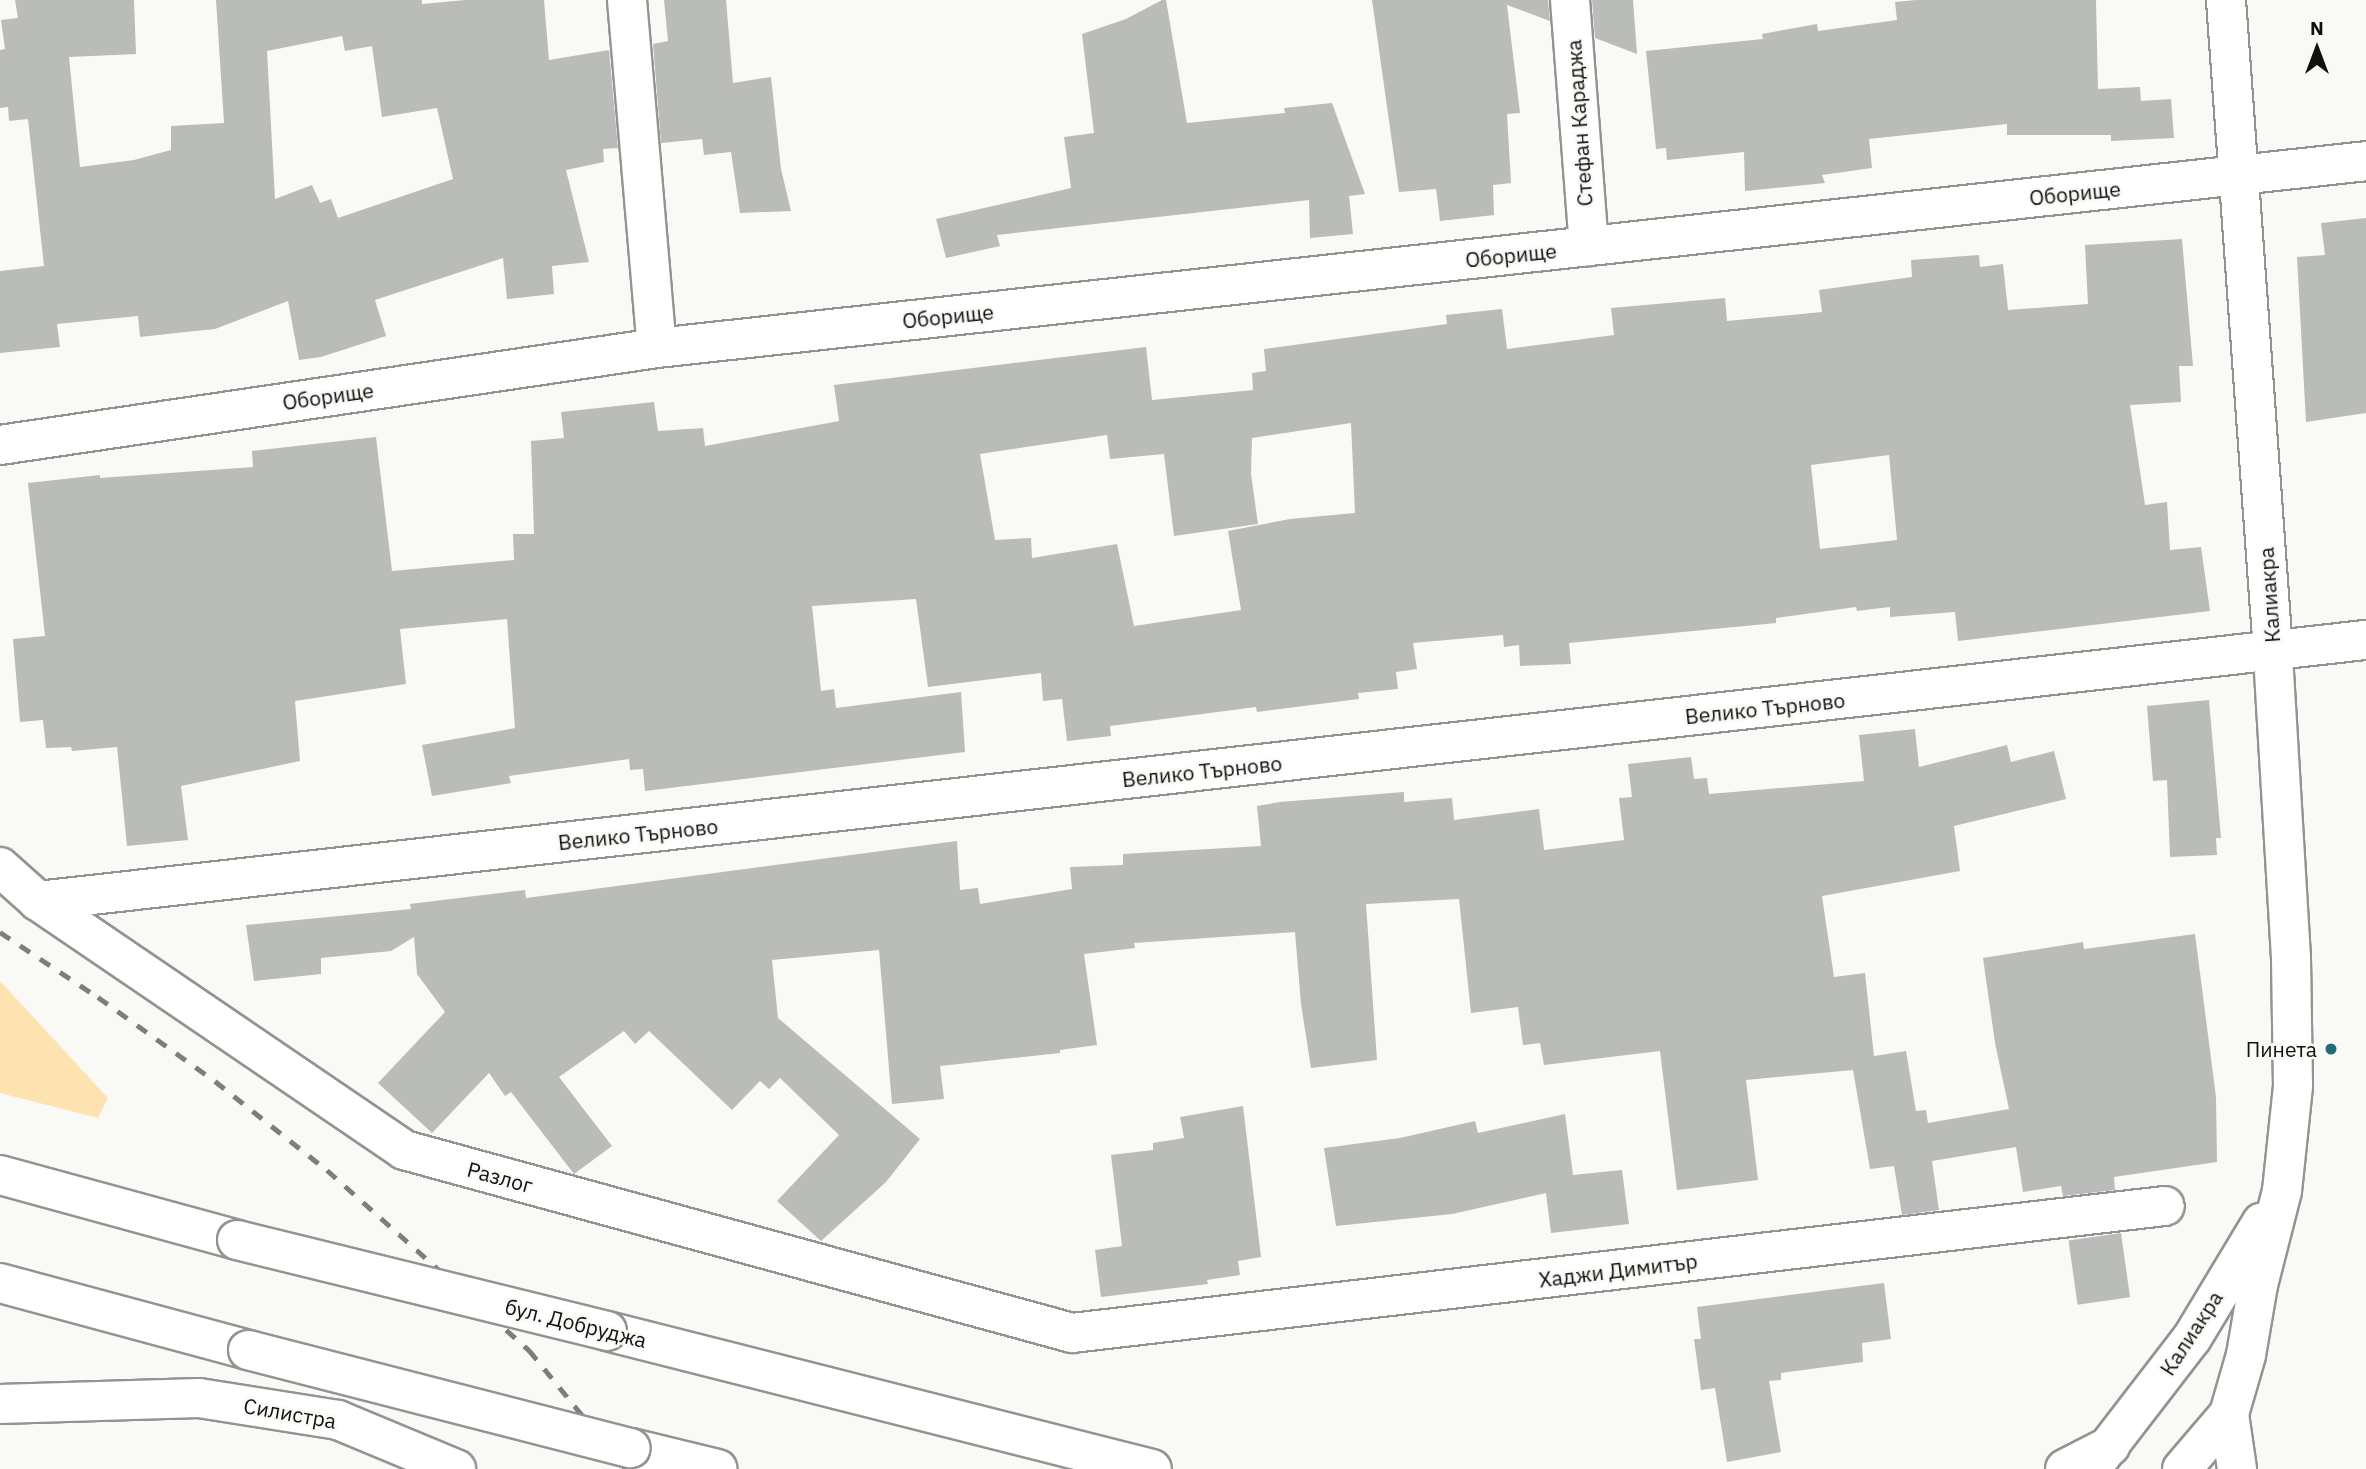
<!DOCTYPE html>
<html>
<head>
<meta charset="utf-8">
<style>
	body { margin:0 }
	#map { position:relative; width:2366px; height:1469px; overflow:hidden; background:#f9faf6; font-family:"IBM Plex Sans",sans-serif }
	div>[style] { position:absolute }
	.green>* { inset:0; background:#fee3b1 }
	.building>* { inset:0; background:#babcb9; transform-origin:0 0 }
	.roads { filter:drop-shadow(2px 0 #939491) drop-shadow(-2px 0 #939491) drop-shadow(0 2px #939491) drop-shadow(0 -2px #939491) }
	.minor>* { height:38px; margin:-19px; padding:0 19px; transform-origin:19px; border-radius:19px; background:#fff }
	.major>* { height:38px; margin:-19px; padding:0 19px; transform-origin:19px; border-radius:19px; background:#fff }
	.rail>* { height:5px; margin-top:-2.5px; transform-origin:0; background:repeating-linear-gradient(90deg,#7d7d7b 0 12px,transparent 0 24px) }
	.bridges { filter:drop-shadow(2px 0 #939491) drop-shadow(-2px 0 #939491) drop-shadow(0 2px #939491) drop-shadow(0 -2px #939491) }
	.major-bridge>* { height:38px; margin:-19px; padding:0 19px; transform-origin:19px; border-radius:19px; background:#fff }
	.dots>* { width:19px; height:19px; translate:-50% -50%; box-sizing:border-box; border:4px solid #f9faf6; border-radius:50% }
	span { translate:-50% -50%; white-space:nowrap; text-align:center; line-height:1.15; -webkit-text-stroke:5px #f9faf6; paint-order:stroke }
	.street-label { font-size:21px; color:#10100f }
	.poi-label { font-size:21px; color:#10100f }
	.right { translate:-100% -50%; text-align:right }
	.north { position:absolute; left:2282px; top:14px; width:70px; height:70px; -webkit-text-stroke:5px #f9faf6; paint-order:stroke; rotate:0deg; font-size:19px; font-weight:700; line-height:28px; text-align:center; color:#10100f }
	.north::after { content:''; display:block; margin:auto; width:24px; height:32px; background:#10100f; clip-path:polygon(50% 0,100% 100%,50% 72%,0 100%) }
</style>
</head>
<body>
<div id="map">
	<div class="green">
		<i style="clip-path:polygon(0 981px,108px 1098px,98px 1118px,0 1093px)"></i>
	</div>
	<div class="building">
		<i style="clip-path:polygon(evenodd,15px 0,134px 0,136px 54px,69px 57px,80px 167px,134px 160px,171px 150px,171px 126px,224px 123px,216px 0,422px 0,422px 4px,465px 0,544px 0,549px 60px,609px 50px,618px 148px,603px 149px,604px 162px,566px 170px,589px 262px,552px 266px,554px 294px,507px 299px,503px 258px,375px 300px,386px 336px,321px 357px,299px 360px,288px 301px,215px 329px,176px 333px,140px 337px,138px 316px,57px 324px,60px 347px,0 353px,0 271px,44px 266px,28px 119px,9px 121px,8px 107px,0 108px,0 50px,5px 49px,1px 20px,18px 18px,15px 0,342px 36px,345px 51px,372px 46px,382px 117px,437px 108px,453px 179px,338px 218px,331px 199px,320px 203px,312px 185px,275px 199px,267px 51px,342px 36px)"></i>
		<i style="clip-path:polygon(664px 0,726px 0,733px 83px,771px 77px,781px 169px,791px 211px,740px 213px,731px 152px,704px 155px,702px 139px,661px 143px,653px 44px,668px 41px)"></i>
		<i style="clip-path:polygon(1162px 0,1166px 0,1187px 123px,1285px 113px,1284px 108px,1332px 103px,1365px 194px,1349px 196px,1353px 234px,1310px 238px,1309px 200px,997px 235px,1000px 246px,946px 258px,936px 219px,1071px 188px,1064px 137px,1094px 133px,1082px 34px,1126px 19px)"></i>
		<i style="clip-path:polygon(1372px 0,1548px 0,1550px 21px,1507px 5px,1520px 113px,1507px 114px,1511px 183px,1493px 185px,1494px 215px,1440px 221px,1436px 189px,1399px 192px)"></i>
		<i style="clip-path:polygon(1592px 0,1633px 0,1637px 54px,1595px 38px)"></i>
		<i style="clip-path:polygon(1916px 0,2096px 0,2098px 89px,2140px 87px,2141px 101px,2171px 99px,2174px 138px,2111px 141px,2111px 135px,2007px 135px,2007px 124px,1869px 139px,1872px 168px,1822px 175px,1825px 183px,1745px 191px,1744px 152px,1667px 160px,1666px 148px,1656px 149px,1646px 51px,1763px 39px,1762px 34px,1817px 24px,1818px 31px,1897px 20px,1895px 2px)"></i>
		<i style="clip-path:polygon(2366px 218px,2366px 413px,2306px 422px,2297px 257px,2325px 255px,2321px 223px)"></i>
		<i style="clip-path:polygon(evenodd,2182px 239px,2193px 366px,2179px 366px,2181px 402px,2130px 405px,2145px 505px,2167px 502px,2170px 550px,2201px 547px,2210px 611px,1958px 641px,1955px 612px,1890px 617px,1890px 607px,1857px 611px,1856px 607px,1776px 618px,1776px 623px,1569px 643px,1571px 664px,1520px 666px,1519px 645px,1504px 647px,1503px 635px,1413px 643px,1417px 669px,1396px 672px,1398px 689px,1358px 693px,1359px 699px,1257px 712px,1256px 707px,1110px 726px,1111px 736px,1067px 741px,1062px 699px,1043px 701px,1041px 673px,928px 687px,916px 599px,812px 606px,821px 691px,834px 689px,836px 708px,961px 692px,965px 752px,645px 791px,643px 769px,630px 770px,629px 759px,509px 776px,511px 783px,432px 796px,422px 745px,515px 728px,507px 619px,400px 629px,406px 684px,295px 701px,300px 761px,181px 786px,188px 840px,127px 846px,117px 747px,72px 751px,71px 747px,46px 748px,43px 720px,20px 722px,13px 639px,45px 636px,28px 483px,100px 475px,100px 478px,253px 467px,252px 451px,376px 437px,392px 571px,514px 560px,513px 534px,534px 534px,531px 441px,564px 438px,561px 412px,654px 402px,658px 431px,703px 428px,705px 446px,839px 421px,834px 385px,1146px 347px,1152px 400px,1253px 390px,1252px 373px,1266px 371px,1264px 349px,1447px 324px,1446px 315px,1502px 309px,1507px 349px,1614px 335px,1611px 308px,1725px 298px,1727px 321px,1822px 312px,1819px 290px,1912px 277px,1911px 260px,1979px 255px,1980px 267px,2003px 264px,2008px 310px,2088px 304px,2085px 245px,2182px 239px,1351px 423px,1355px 513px,1290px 519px,1228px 531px,1241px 610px,1134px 626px,1117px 544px,1032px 558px,1031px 538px,995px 540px,980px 454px,1107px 435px,1110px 459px,1164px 454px,1174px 536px,1258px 524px,1251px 474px,1252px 438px,1351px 423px,2182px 239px,1889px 455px,1897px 540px,1820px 549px,1811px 465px,1889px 455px)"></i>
		<i style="clip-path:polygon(2209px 700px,2221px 838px,2216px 838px,2217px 855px,2170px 857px,2167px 780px,2153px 781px,2147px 706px)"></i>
		<i style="clip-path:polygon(1915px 729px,1919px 767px,2007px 745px,2011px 762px,2054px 751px,2066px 799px,1954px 826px,1960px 871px,1822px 896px,1834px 977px,1865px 973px,1874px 1056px,1906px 1051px,1916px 1111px,1926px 1110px,1928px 1123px,2009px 1109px,1995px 1043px,1983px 958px,2083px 942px,2084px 949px,2195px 934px,2216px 1097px,2217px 1162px,2114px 1177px,2115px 1190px,2063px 1196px,2061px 1186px,2023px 1192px,2016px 1147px,1932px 1161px,1939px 1210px,1902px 1215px,1894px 1166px,1870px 1169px,1853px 1070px,1746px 1080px,1758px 1180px,1677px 1190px,1660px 1051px,1544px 1065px,1540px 1043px,1523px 1045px,1518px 1007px,1471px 1013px,1459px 899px,1366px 904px,1377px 1060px,1311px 1068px,1301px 1004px,1295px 932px,1134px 943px,1135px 948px,1084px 954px,1097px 1045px,1060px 1050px,1060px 1053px,940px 1066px,944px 1099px,892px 1104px,879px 950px,772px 960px,778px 1018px,920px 1139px,886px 1182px,821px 1241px,777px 1201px,839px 1135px,780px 1078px,769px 1089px,760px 1081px,732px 1110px,649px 1031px,635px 1044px,624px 1031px,559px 1077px,612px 1146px,574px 1174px,511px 1092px,505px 1096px,489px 1073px,432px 1133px,378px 1083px,445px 1012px,417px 974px,414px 937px,391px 951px,321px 958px,321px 974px,254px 981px,246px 925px,411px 909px,410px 904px,525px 890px,526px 898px,957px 841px,960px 890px,978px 888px,980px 904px,1072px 889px,1070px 867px,1123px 865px,1123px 854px,1261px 846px,1257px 806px,1280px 802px,1404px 792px,1404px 802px,1452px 798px,1454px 820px,1539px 809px,1544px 850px,1624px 840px,1619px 798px,1632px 797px,1628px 764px,1691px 757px,1694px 779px,1707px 778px,1709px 794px,1864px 781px,1859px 735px)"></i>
		<i style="clip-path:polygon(1243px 1106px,1261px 1257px,1238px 1261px,1240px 1275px,1207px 1280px,1208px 1284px,1101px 1297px,1095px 1250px,1122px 1246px,1111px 1155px,1153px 1150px,1153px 1143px,1184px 1138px,1180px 1117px)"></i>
		<i style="clip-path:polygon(1565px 1114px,1573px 1175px,1622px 1170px,1629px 1224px,1551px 1233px,1546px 1193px,1452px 1214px,1336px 1226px,1324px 1148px,1400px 1138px,1475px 1121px,1478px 1133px)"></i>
		<i style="left:2121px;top:1233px;width:65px;height:53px;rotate:82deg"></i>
		<i style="clip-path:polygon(1884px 1283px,1891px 1339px,1862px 1343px,1863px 1362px,1781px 1373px,1781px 1380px,1769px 1381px,1781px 1452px,1727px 1462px,1715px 1388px,1701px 1390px,1694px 1339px,1701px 1339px,1697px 1307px)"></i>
	</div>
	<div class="roads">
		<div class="minor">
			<i style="left:627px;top:0;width:349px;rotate:85.1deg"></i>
			<i style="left:1570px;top:0;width:247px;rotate:85.6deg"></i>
			<i style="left:0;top:445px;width:664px;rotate:-8.4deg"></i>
			<i style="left:657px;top:348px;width:1719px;rotate:-6.24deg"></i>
			<i style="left:0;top:867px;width:51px;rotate:41.8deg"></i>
			<i style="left:38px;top:901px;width:443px;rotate:34.2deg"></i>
			<i style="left:404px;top:1150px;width:693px;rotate:15.32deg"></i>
			<i style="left:1072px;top:1333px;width:1100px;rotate:-6.63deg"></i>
			<i style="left:38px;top:901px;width:2343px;rotate:-6.4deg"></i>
			<i style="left:0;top:1404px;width:199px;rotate:-1.7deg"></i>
			<i style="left:199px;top:1398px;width:141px;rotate:9deg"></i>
			<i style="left:338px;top:1420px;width:128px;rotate:22.6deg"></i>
			<i style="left:2091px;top:1469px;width:165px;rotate:-52.4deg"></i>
			<i style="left:2192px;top:1338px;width:135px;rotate:-58.9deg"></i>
			<i style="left:2182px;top:1469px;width:72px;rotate:-49.5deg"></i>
			<i style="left:2229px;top:1414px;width:61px;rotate:-73.9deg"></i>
			<i style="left:2246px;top:1355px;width:71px;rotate:-80.3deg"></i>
			<i style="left:2258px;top:1285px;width:97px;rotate:-75.7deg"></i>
			<i style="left:2282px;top:1191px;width:106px;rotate:-84deg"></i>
			<i style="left:2293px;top:1086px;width:128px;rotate:-90.9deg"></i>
			<i style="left:2291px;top:958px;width:308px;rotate:-93.4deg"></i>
			<i style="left:2273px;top:651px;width:653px;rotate:-94.13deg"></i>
		</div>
		<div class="major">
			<i style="left:0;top:1175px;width:246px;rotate:15.3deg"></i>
			<i style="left:0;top:1283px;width:257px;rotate:15.1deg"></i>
			<i style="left:607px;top:1331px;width:562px;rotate:14.21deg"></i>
			<i style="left:2229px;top:1414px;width:56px;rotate:81.7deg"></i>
			<i style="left:631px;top:1448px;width:89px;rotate:13.6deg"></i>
			<i style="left:2065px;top:1469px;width:51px;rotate:-27.1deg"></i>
		</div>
	</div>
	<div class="rail">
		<i style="left:0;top:932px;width:118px;rotate:33.6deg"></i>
		<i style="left:98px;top:997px;width:144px;rotate:35.7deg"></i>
		<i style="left:215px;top:1081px;width:143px;rotate:38.5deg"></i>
		<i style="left:327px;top:1170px;width:271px;rotate:41.7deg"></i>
		<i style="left:529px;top:1350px;width:154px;rotate:50.8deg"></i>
	</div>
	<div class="bridges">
		<div class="major-bridge">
			<i style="left:237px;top:1240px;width:381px;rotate:13.8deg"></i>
			<i style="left:248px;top:1350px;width:395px;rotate:14.4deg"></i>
		</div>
	</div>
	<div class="dots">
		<i style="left:2331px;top:1049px;background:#226b77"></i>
	</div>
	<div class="street-label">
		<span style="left:1579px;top:123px;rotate:-94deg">Стефан Караджа</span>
		<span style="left:2075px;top:193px;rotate:-6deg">Оборище</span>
		<span style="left:1511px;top:255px;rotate:-6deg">Оборище</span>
		<span style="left:948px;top:316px;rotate:-6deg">Оборище</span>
		<span style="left:328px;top:396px;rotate:-8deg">Оборище</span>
		<span style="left:2269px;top:595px;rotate:-94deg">Калиакра</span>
		<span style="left:1765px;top:708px;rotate:-6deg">Велико Търново</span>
		<span style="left:1202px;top:771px;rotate:-6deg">Велико Търново</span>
		<span style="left:638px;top:834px;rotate:-6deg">Велико Търново</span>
		<span style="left:500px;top:1177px;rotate:15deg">Разлог</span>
		<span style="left:1618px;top:1270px;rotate:-7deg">Хаджи Димитър</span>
		<span style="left:576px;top:1323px;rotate:14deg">бул. Добруджа</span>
		<span style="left:2191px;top:1333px;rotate:-57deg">Калиакра</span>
		<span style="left:290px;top:1413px;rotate:10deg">Силистра</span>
	</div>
	<div class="poi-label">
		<span class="right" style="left:2317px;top:1049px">Пинета</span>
	</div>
	<div class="north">N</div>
</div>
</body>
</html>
